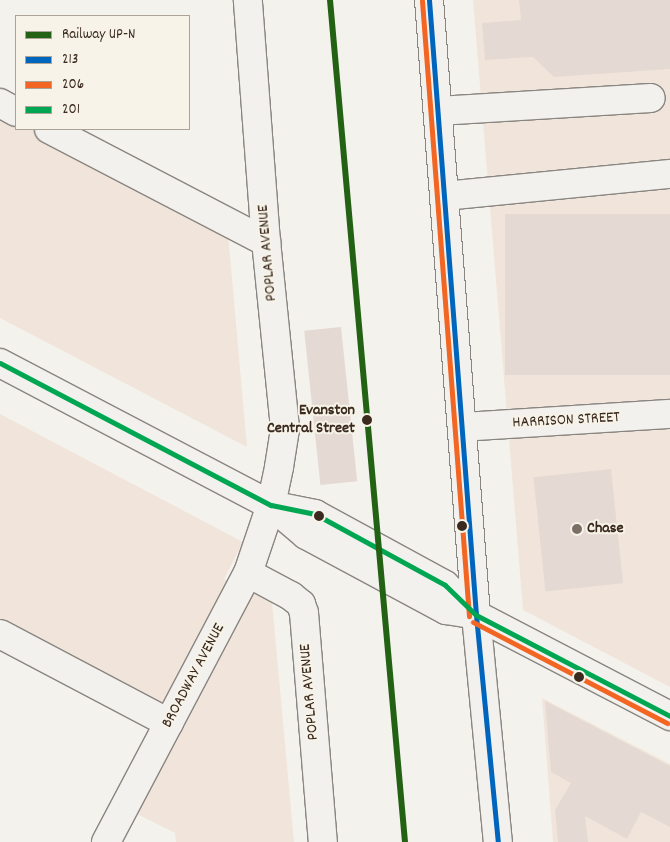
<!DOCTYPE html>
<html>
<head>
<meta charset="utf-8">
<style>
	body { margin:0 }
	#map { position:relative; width:670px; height:842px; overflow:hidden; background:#f4f2ec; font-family:Dekko,sans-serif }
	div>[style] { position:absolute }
	.built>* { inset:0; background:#f1e5db }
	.building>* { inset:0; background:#e5d9d3; transform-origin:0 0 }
	.roads { filter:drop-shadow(1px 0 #898580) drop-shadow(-1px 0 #898580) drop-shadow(0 1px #898580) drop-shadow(0 -1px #898580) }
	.minor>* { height:28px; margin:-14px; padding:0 14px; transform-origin:14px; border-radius:14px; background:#f2f1ed }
	.major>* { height:28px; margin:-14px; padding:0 14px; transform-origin:14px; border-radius:14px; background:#f2f1ed }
	.bus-1>* { height:5px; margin:-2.5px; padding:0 2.5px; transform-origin:2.5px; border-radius:2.5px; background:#0065bd }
	.bus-2>* { height:5px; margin:-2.5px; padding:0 2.5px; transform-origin:2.5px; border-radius:2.5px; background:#f26522 }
	.bus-3>* { height:5px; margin:-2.5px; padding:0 2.5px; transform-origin:2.5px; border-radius:2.5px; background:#00a651 }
	.rail-1>* { height:6px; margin:-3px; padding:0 3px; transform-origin:3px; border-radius:3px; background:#236214 }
	.dots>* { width:14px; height:14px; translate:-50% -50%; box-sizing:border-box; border:2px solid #f7f3e8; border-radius:50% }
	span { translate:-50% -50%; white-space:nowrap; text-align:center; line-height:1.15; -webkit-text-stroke:4px #f7f3e8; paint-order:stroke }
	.street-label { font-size:16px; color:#3b2a1e }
	.stop-label { font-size:16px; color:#3b2a1e; font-weight:700 }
	.right { translate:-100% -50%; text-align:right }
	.poi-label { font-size:16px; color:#3b2a1e; font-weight:700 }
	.left { translate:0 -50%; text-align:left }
	.legend { position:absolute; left:15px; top:15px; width:175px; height:115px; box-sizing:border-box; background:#f7f3e8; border:1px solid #aca397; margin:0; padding:6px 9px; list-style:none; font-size:15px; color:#3b2a1e }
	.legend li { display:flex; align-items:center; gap:10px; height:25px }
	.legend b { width:25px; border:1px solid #aca397 }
</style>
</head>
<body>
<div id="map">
	<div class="built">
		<i style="clip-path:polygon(473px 0,670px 0,670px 687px,523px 610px)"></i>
		<i style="clip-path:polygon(0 95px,16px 103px,16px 129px,66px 129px,226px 211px,247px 447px,0 318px)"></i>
		<i style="clip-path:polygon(0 414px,243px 542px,224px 579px,272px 602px,294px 842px,176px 842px,175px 833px,127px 809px,171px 727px,0 634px)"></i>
		<i style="clip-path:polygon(542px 698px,670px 764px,670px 842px,553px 842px)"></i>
	</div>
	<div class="building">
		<i style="clip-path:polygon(519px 0,670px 0,670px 69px,554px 77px,533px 57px,485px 60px,482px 23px,521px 20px)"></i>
		<i style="left:670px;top:214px;width:161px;height:165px;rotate:90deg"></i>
		<i style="left:341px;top:327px;width:155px;height:37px;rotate:84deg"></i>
		<i style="left:611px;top:469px;width:115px;height:78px;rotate:84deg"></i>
		<i style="clip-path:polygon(545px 701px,670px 766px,670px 827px,641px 812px,627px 839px,585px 816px,588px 842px,558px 842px,555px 810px,571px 783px,551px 772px)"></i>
	</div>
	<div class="roads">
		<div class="minor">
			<i style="left:0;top:103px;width:18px;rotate:29deg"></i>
			<i style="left:438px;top:111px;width:213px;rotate:-3.5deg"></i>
			<i style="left:49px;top:129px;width:245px;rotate:27.5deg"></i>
			<i style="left:444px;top:196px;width:227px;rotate:-5.6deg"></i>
			<i style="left:462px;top:427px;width:208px;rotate:-3.6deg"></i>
			<i style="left:248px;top:573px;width:49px;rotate:28.1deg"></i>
			<i style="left:291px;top:596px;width:13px;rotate:39deg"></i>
			<i style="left:301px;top:604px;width:9px;rotate:72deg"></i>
			<i style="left:304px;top:613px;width:230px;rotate:85.3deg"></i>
			<i style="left:0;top:634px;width:191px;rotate:27.8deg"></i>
			<i style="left:106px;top:842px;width:304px;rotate:-62.2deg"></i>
			<i style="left:248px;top:573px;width:72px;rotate:-71.3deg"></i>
			<i style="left:271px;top:505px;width:39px;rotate:-78deg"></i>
			<i style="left:279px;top:467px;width:39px;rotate:-81deg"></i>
			<i style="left:285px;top:428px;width:187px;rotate:-95.8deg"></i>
			<i style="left:266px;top:242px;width:243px;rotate:-94.3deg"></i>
		</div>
		<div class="major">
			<i style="left:429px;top:0;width:617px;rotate:85.63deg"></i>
			<i style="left:476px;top:615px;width:228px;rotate:84.5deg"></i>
			<i style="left:0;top:363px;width:306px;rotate:27.7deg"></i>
			<i style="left:271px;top:505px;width:46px;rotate:40.6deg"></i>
			<i style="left:306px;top:535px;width:159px;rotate:28.2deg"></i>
			<i style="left:446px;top:610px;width:30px;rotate:9deg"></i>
			<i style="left:275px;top:506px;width:41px;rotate:11.3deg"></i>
			<i style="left:315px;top:514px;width:148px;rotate:28.6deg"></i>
			<i style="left:445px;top:585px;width:43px;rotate:44.1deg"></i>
			<i style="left:476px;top:615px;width:219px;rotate:27.5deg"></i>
		</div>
	</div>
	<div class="bus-1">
		<i style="left:429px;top:0;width:617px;rotate:85.63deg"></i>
		<i style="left:476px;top:615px;width:228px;rotate:84.5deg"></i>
	</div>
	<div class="bus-2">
		<i style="left:422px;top:1px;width:617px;rotate:85.63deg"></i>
		<i style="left:473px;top:622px;width:219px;rotate:27.5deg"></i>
	</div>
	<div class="bus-3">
		<i style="left:0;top:363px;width:306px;rotate:27.7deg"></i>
		<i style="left:271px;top:505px;width:45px;rotate:11.6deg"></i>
		<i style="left:315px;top:514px;width:148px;rotate:28.6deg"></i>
		<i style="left:445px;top:585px;width:43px;rotate:44.1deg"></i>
		<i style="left:476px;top:615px;width:219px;rotate:27.5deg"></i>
	</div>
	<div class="rail-1">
		<i style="left:330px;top:0;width:845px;rotate:84.91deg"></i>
	</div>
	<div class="dots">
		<i style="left:367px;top:420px;background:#3b2a1e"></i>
		<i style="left:319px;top:516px;background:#3b2a1e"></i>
		<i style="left:462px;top:526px;background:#3b2a1e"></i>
		<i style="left:577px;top:529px;background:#7c7066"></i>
		<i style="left:579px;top:677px;background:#3b2a1e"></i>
	</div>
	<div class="street-label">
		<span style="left:268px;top:253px;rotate:-95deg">POPLAR AVENUE</span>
		<span style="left:566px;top:421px;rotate:-3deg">HARRISON STREET</span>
		<span style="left:194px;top:676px;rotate:-62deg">BROADWAY AVENUE</span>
		<span style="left:310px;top:692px;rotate:-95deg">POPLAR AVENUE</span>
	</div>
	<div class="stop-label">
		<span class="right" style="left:355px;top:420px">Evanston<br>Central Street</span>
	</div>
	<div class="poi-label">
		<span class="left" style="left:587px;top:529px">Chase</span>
	</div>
	<ul class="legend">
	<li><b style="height:6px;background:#236214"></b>Railway UP-N</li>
	<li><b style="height:6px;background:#0065bd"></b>213</li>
	<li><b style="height:6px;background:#f26522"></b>206</li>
	<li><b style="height:6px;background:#00a651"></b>201</li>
	</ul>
</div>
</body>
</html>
